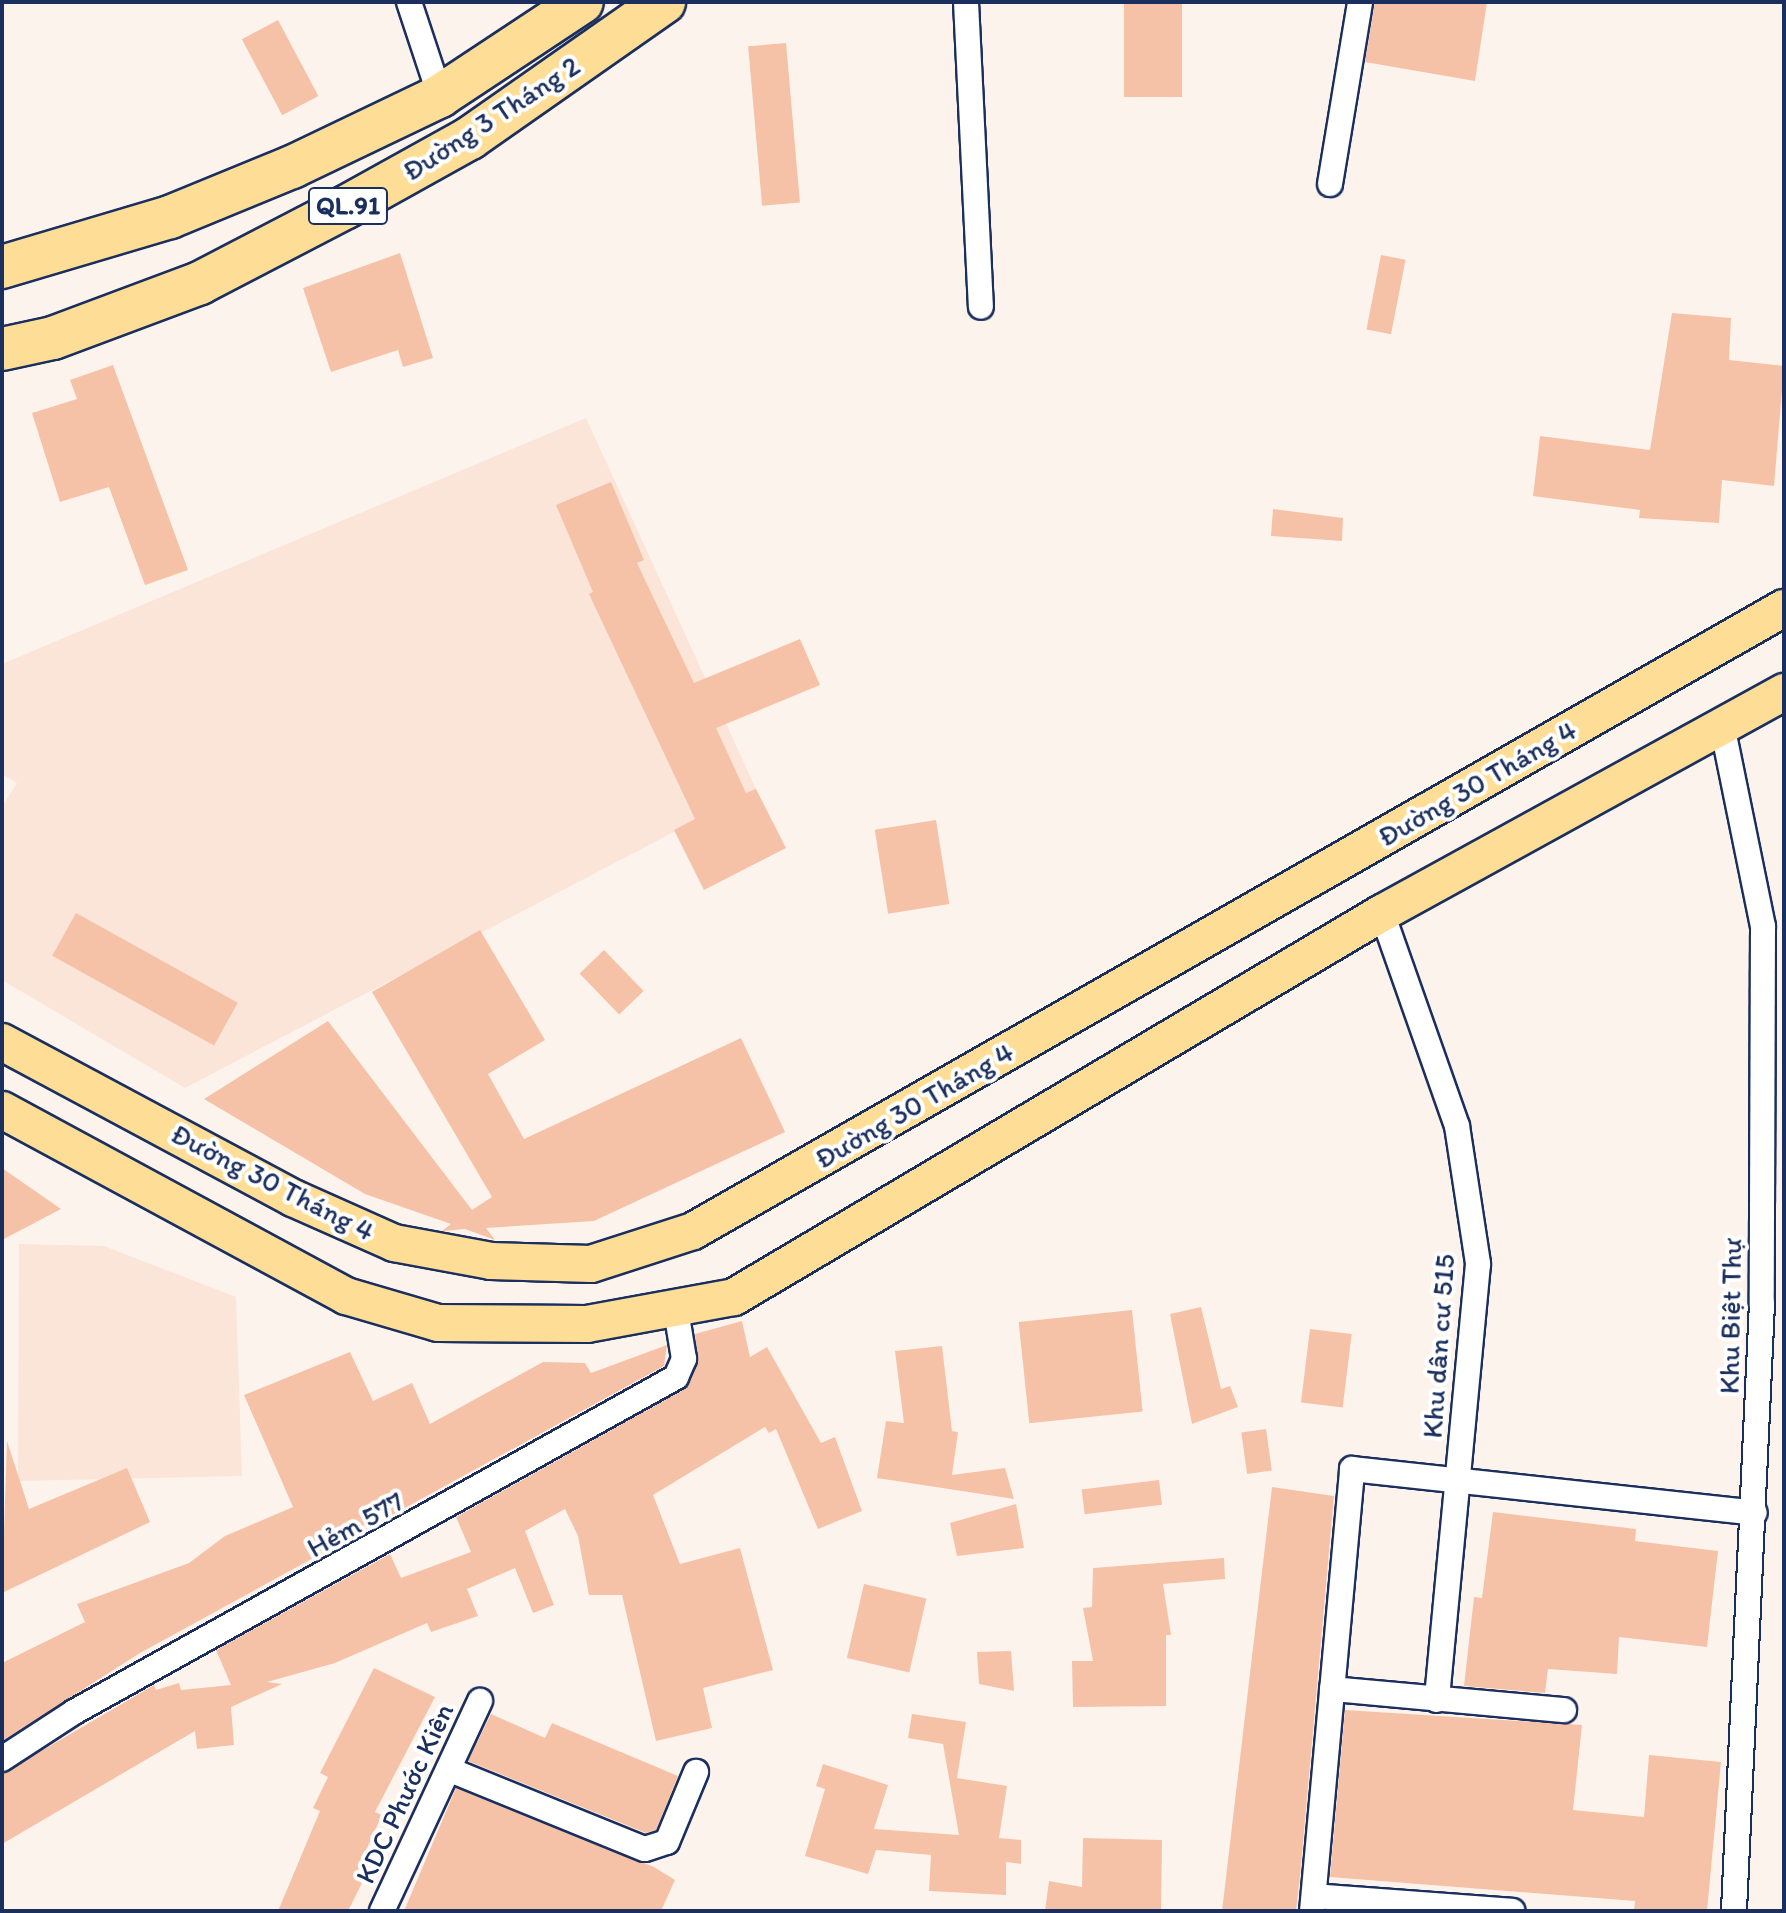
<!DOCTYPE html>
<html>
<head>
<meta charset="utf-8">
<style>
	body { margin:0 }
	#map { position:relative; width:1786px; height:1913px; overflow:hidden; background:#fdf3ed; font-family:Itim,sans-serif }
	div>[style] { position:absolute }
	.built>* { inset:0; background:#fbe4d8 }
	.building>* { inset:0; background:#f6c2a7; transform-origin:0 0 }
	.roads { filter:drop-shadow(2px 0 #1b2f5e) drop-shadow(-2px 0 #1b2f5e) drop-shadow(0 2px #1b2f5e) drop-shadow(0 -2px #1b2f5e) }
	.street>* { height:24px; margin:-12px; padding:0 12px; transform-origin:12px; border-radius:12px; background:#fff }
	.primary>* { height:36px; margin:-18px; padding:0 18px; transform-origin:18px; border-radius:18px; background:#fede96 }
	.highway>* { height:42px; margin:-21px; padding:0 21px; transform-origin:21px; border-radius:21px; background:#fede96 }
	span { translate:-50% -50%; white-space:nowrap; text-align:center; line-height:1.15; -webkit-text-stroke:8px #fff; paint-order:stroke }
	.shield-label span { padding:2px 6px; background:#fff; border:2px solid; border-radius:6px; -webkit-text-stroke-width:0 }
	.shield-label { font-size:26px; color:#1b2f5e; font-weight:700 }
	.street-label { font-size:28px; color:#1b2f5e }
	.frame { position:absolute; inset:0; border:4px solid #1b2f5e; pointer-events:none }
</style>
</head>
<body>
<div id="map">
	<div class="built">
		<i style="clip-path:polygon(586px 418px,756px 789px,185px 1088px,2px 980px,2px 807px,17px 783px,2px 774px,2px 664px)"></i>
		<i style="clip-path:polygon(19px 1244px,104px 1246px,236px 1297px,242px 1476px,18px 1481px)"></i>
	</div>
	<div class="building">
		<i style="left:1124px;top:2px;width:58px;height:95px"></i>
		<i style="clip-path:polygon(1375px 2px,1487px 2px,1475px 81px,1365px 62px)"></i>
		<i style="left:278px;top:20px;width:86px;height:41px;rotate:62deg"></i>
		<i style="left:786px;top:43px;width:160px;height:38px;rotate:85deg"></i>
		<i style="clip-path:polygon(400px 253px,433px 358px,403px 367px,398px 350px,331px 372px,303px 288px)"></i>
		<i style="left:1381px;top:255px;width:25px;height:76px;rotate:11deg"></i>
		<i style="clip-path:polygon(1672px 313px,1731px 318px,1729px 360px,1784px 366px,1774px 486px,1722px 480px,1719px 523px,1639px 518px,1640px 510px,1533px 496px,1540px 436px,1650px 450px)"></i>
		<i style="clip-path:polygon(113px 365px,188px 570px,145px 585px,109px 487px,60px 502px,32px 413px,77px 399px,70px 380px)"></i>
		<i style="clip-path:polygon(611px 482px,644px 560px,637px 563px,694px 683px,800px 639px,820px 685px,716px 728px,746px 793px,756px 789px,786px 848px,704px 890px,674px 830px,695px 819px,589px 594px,593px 592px,556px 505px)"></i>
		<i style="clip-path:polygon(1273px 509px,1343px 518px,1342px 541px,1271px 536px)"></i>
		<i style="left:936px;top:820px;width:85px;height:62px;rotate:81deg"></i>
		<i style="left:76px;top:913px;width:185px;height:49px;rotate:29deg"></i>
		<i style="clip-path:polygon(480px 930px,545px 1040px,488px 1074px,524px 1139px,741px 1038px,785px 1132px,594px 1221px,486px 1228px,495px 1240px,465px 1229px,442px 1231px,451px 1224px,365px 1194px,204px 1099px,328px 1021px,472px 1210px,492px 1197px,372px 992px)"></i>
		<i style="left:604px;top:950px;width:57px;height:34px;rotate:46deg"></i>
		<i style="clip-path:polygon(2px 1168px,61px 1209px,2px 1240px)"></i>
		<i style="clip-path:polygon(1201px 1307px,1221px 1389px,1230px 1386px,1238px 1407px,1192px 1424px,1170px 1314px)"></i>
		<i style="left:1132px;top:1310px;width:102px;height:114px;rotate:84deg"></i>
		<i style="clip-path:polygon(742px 1321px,750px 1357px,767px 1347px,821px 1443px,835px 1437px,862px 1511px,818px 1529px,776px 1429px,769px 1433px,765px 1427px,653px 1495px,680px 1564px,740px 1548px,773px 1670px,703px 1688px,712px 1728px,656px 1741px,622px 1595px,589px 1595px,578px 1536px,565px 1509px,525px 1531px,554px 1605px,533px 1613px,515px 1568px,467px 1589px,478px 1616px,431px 1632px,427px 1623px,335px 1663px,267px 1682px,282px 1684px,231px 1707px,234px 1745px,197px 1749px,195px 1731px,2px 1844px,2px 1774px,154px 1685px,156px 1690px,179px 1683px,181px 1690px,231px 1685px,216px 1650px,390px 1554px,401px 1578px,471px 1552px,456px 1517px,683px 1390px,698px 1364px,695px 1334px)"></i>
		<i style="left:1310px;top:1329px;width:42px;height:74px;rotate:7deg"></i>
		<i style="clip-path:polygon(667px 1345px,664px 1366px,140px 1653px,2px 1741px,2px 1663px,85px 1622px,77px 1604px,189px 1563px,225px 1536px,293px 1507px,244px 1395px,350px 1352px,373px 1401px,412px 1383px,430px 1424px,543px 1362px,585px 1363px,591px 1373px)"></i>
		<i style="clip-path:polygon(942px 1346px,952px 1431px,958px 1432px,952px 1475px,1005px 1468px,1014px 1499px,877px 1478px,886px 1421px,904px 1423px,895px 1351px)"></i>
		<i style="left:1266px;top:1429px;width:42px;height:25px;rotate:82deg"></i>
		<i style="clip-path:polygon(7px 1441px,29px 1509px,127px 1468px,150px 1522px,2px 1593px)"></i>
		<i style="left:1159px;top:1480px;width:25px;height:78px;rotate:83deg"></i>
		<i style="clip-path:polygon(1272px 1487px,1334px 1496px,1300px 1876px,1296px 1911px,1222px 1911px)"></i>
		<i style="clip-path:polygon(1016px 1504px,1024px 1548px,957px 1556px,950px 1523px)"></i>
		<i style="clip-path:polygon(1493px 1512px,1636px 1529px,1635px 1541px,1718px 1551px,1707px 1647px,1619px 1637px,1617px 1674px,1548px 1669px,1545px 1693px,1464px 1686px,1474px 1597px,1482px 1598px)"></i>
		<i style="clip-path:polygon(1224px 1558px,1225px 1579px,1163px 1584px,1171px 1635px,1166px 1635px,1166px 1706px,1073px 1707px,1072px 1661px,1093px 1661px,1083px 1608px,1092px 1607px,1093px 1568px)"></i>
		<i style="left:864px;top:1584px;width:64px;height:76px;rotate:13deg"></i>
		<i style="clip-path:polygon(1011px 1651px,1014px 1691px,979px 1684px,977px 1652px)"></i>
		<i style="clip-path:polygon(374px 1668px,435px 1697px,375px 1812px,382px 1815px,364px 1855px,370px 1858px,361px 1885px,348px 1911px,278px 1911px,320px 1811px,313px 1808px,328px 1777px,320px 1773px)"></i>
		<i style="clip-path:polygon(1345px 1710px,1582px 1725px,1573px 1810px,1644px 1817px,1649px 1755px,1721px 1762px,1707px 1911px,1634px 1911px,1635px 1901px,1330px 1877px)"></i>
		<i style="clip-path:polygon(491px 1714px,545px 1738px,552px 1723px,678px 1776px,656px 1830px,646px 1833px,468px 1761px)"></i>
		<i style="clip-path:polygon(912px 1714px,966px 1722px,957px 1778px,1007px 1786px,999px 1838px,1021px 1840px,1021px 1864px,1006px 1862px,1006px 1895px,929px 1891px,931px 1855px,876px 1850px,868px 1874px,805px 1856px,825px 1789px,816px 1786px,823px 1764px,888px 1785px,874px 1829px,959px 1835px,943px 1744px,908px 1738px)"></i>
		<i style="clip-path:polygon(456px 1788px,654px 1867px,675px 1880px,661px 1911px,404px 1911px)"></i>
		<i style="clip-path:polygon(1083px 1838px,1162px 1840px,1161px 1911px,1045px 1911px,1049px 1881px,1082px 1887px)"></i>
	</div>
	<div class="roads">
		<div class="street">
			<i style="left:409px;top:2px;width:99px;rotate:71.7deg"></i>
			<i style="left:966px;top:2px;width:305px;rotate:87.2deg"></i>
			<i style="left:1330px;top:184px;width:184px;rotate:-80.6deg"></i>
			<i style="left:1722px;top:725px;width:205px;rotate:78.5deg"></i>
			<i style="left:1763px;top:926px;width:377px;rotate:90.2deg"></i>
			<i style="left:1762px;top:1303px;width:609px;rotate:92.64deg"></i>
			<i style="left:1382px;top:913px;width:226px;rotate:70.6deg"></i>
			<i style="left:1457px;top:1126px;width:140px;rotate:81.3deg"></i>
			<i style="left:1478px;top:1264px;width:438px;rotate:95.4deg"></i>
			<i style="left:1332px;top:1689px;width:233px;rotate:5.2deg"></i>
			<i style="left:2px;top:1759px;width:86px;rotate:-33.1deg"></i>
			<i style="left:74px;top:1712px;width:689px;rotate:-29.09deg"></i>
			<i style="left:676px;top:1377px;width:20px;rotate:-66deg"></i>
			<i style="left:684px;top:1359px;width:50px;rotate:-99.3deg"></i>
			<i style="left:450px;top:1770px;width:210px;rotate:22.1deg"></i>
			<i style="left:645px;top:1849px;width:23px;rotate:-18deg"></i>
			<i style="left:667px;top:1842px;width:76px;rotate:-67.5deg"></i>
			<i style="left:1314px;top:1896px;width:199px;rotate:4.3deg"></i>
			<i style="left:382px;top:1911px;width:232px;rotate:-65deg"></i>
			<i style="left:1312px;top:1911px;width:444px;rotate:-84.8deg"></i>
			<i style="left:1352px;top:1469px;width:405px;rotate:6.2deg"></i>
		</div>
		<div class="primary">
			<i style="left:2px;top:1042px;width:330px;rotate:28.2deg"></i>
			<i style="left:293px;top:1198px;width:111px;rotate:24deg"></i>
			<i style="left:394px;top:1243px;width:99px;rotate:10.5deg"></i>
			<i style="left:491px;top:1261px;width:100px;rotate:1.7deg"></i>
			<i style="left:591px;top:1264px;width:107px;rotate:-17.9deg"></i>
			<i style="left:693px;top:1231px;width:1256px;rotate:-29.73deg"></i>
			<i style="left:2px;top:1110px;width:391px;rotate:28.4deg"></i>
			<i style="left:346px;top:1296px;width:96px;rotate:16.4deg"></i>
			<i style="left:438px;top:1323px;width:149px;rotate:0.4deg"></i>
			<i style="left:587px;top:1324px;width:149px;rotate:-10.4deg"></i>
			<i style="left:734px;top:1297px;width:753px;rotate:-30.65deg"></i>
			<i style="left:1382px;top:913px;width:459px;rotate:-28.8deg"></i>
		</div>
		<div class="highway">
			<i style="left:2px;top:267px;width:175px;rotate:-16.6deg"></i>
			<i style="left:170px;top:217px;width:132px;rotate:-22.3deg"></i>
			<i style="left:292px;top:167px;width:164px;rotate:-25.6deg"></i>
			<i style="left:440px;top:96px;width:170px;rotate:-33.5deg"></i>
			<i style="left:2px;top:349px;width:52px;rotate:-12.2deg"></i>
			<i style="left:53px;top:338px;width:157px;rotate:-20.5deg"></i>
			<i style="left:200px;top:283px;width:165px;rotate:-27.5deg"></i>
			<i style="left:346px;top:207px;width:142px;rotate:-29.1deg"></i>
			<i style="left:470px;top:138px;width:237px;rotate:-35deg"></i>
		</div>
	</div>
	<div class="shield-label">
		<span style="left:348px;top:206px">QL.91</span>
	</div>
	<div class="street-label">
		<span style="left:491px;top:118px;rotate:-33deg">Đường 3 Tháng 2</span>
		<span style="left:1477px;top:783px;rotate:-30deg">Đường 30 Tháng 4</span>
		<span style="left:914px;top:1105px;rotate:-30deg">Đường 30 Tháng 4</span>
		<span style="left:273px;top:1182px;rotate:27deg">Đường 30 Tháng 4</span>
		<span style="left:1730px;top:1316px;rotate:-89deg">Khu Biệt Thự</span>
		<span style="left:1438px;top:1346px;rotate:-86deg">Khu dân cư 515</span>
		<span style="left:355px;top:1524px;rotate:-29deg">Hẻm 577</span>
		<span style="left:404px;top:1793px;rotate:-65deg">KDC Phước Kiên</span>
	</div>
	<div class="frame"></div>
</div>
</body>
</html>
